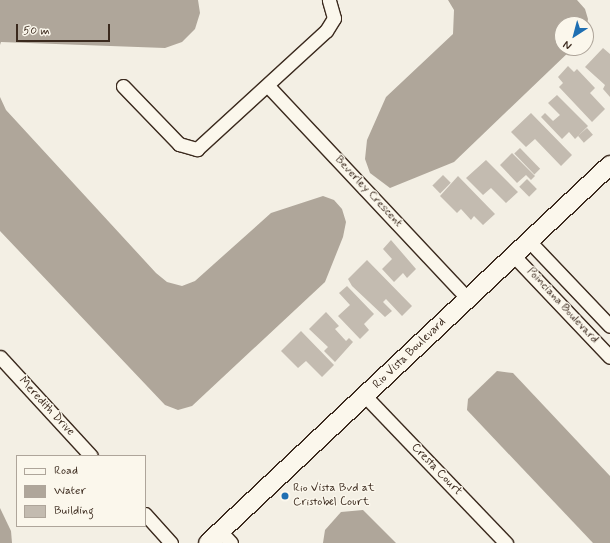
<!DOCTYPE html>
<html>
<head>
<meta charset="utf-8">
<style>
	body { margin:0 }
	#map { position:relative; width:610px; height:543px; overflow:hidden; background:#f3efe4; font-family:Mynerve,sans-serif }
	div>[style] { position:absolute }
	.water>* { inset:0; background:#afa69a }
	.building>* { inset:0; background:#c3bbb0; transform-origin:0 0 }
	.roads { filter:drop-shadow(1px 0 #3b2a1e) drop-shadow(-1px 0 #3b2a1e) drop-shadow(0 1px #3b2a1e) drop-shadow(0 -1px #3b2a1e) }
	.street>* { height:13px; margin:-6.5px; padding:0 6.5px; transform-origin:6.5px; border-radius:6.5px; background:#fbf7ec }
	.secondary>* { height:18px; margin:-9px; padding:0 9px; transform-origin:9px; border-radius:9px; background:#fbf7ec }
	.dots>* { width:11px; height:11px; translate:-50% -50%; box-sizing:border-box; border:2px solid #fbf7ec; border-radius:50% }
	span { translate:-50% -50%; white-space:nowrap; text-align:center; line-height:1.15; -webkit-text-stroke:3px #fbf7ec; paint-order:stroke }
	.street-label { font-size:12px; color:#3b2a1e }
	.poi-label { font-size:12px; color:#3b2a1e }
	.left { translate:0 -50%; text-align:left }
	.legend { position:absolute; left:16px; top:455px; width:130px; height:72px; box-sizing:border-box; background:#fbf7ec; border:1px solid #aea59a; margin:0; padding:5px 7px; list-style:none; font-size:12px; color:#3b2a1e }
	.legend li { display:flex; align-items:center; gap:8px; height:20px }
	.legend b { width:20px; border:1px solid #aea59a }
	.north { position:absolute; left:554px; top:16px; width:40px; height:40px; box-sizing:border-box; background:#fbf7ec; border:1px solid #aea59a; border-radius:50%; rotate:216deg; font-size:11px; font-weight:700; line-height:16px; text-align:center; color:#3b2a1e }
	.north::after { content:''; display:block; margin:auto; width:14px; height:18px; background:#1f6fb2; clip-path:polygon(50% 0,100% 100%,50% 72%,0 100%) }
	.scale { position:absolute; left:16px; top:24px; width:94px; height:18px; box-sizing:border-box; border:2px solid #3b2a1e; border-top:0; padding-left:5px; font-size:12px; line-height:14px; white-space:nowrap; color:#3b2a1e; -webkit-text-stroke:3px #fbf7ec; paint-order:stroke }
</style>
</head>
<body>
<div id="map">
	<div class="water">
		<i style="clip-path:polygon(0 0,198px 0,200px 13px,195px 29px,182px 42px,165px 48px,1px 42px,0 45px)"></i>
		<i style="clip-path:polygon(448px 0,577px 0,585px 9px,588px 19px,586px 31px,586px 24px,562px 24px,562px 48px,573px 48px,454px 162px,390px 188px,370px 173px,365px 159px,367px 140px,386px 97px,453px 34px,454px 10px)"></i>
		<i style="clip-path:polygon(0 97px,6px 110px,156px 273px,167px 282px,182px 286px,195px 281px,271px 213px,323px 196px,334px 200px,342px 209px,346px 222px,343px 237px,325px 282px,192px 406px,178px 410px,165px 405px,0 231px)"></i>
		<i style="clip-path:polygon(497px 371px,513px 373px,610px 476px,610px 543px,593px 543px,467px 410px,468px 399px)"></i>
		<i style="clip-path:polygon(0 508px,11px 531px,12px 543px,0 543px)"></i>
		<i style="clip-path:polygon(363px 510px,396px 543px,323px 543px,325px 530px,341px 512px)"></i>
	</div>
	<div class="building">
		<i style="clip-path:polygon(603px 48px,610px 54px,610px 97px,603px 89px,605px 85px,585px 67px)"></i>
		<i style="clip-path:polygon(568px 66px,574px 72px,577px 69px,595px 88px,590px 93px,605px 109px,592px 122px,559px 87px,563px 83px,558px 77px)"></i>
		<i style="clip-path:polygon(557px 95px,588px 126px,575px 139px,569px 132px,562px 139px,541px 117px,545px 113px,553px 121px,560px 115px,548px 103px)"></i>
		<i style="clip-path:polygon(531px 113px,572px 155px,561px 166px,535px 139px,526px 147px,511px 132px)"></i>
		<i style="left:587px;top:128px;width:9px;height:12px;rotate:49deg"></i>
		<i style="left:520px;top:148px;width:29px;height:8px;rotate:46deg"></i>
		<i style="clip-path:polygon(512px 153px,535px 176px,531px 180px,526px 175px,517px 183px,500px 165px)"></i>
		<i style="clip-path:polygon(486px 160px,518px 192px,506px 203px,491px 188px,483px 195px,466px 178px)"></i>
		<i style="left:443px;top:175px;width:11px;height:15px;rotate:45deg"></i>
		<i style="clip-path:polygon(458px 176px,495px 214px,483px 225px,474px 216px,471px 220px,461px 209px,457px 213px,440px 196px)"></i>
		<i style="left:527px;top:179px;width:14px;height:11px;rotate:45deg"></i>
		<i style="clip-path:polygon(391px 240px,416px 269px,407px 278px,403px 273px,394px 282px,382px 269px,392px 259px,383px 249px)"></i>
		<i style="clip-path:polygon(367px 260px,412px 306px,402px 316px,386px 299px,383px 302px,392px 311px,385px 317px,352px 286px,348px 279px)"></i>
		<i style="clip-path:polygon(347px 286px,374px 314px,364px 324px,369px 330px,360px 339px,338px 316px,350px 305px,339px 293px)"></i>
		<i style="clip-path:polygon(326px 312px,339px 326px,335px 329px,346px 341px,349px 338px,353px 342px,335px 362px,324px 351px,328px 347px,309px 329px)"></i>
		<i style="clip-path:polygon(301px 331px,334px 365px,322px 377px,306px 361px,298px 368px,281px 351px)"></i>
	</div>
	<div class="roads">
		<div class="street">
			<i style="left:123px;top:86px;width:81px;rotate:46deg"></i>
			<i style="left:179px;top:144px;width:19px;rotate:16deg"></i>
			<i style="left:197px;top:149px;width:175px;rotate:-42.5deg"></i>
			<i style="left:326px;top:31px;width:15px;rotate:-58deg"></i>
			<i style="left:334px;top:18px;width:19px;rotate:-106deg"></i>
			<i style="left:268px;top:86px;width:292px;rotate:46.8deg"></i>
			<i style="left:529px;top:241px;width:117px;rotate:46.4deg"></i>
			<i style="left:514px;top:256px;width:139px;rotate:46.5deg"></i>
			<i style="left:0;top:357px;width:134px;rotate:47.4deg"></i>
			<i style="left:365px;top:396px;width:204px;rotate:46.2deg"></i>
			<i style="left:145px;top:514px;width:39px;rotate:48deg"></i>
			<i style="left:220px;top:531px;width:16px;rotate:47deg"></i>
		</div>
		<div class="secondary">
			<i style="left:208px;top:543px;width:552px;rotate:-43.24deg"></i>
		</div>
	</div>
	<div class="dots">
		<i style="left:285px;top:496px;background:#1f6fb2"></i>
	</div>
	<div class="street-label">
		<span style="left:368px;top:192px;rotate:47deg">Beverley Crescent</span>
		<span style="left:562px;top:306px;rotate:47deg">Poinciana Boulevard</span>
		<span style="left:410px;top:354px;rotate:-44deg">Rio Vista Boulevard</span>
		<span style="left:46px;top:407px;rotate:47deg">Meredith Drive</span>
		<span style="left:436px;top:470px;rotate:46deg">Cresta Court</span>
	</div>
	<div class="poi-label">
		<span class="left" style="left:293px;top:496px">Rio Vista Bvd at<br>Cristobel Court</span>
	</div>
	<ul class="legend">
	<li><b style="height:5px;background:#fbf7ec"></b>Road</li>
	<li><b style="height:11px;background:#afa69a"></b>Water</li>
	<li><b style="height:11px;background:#c3bbb0"></b>Building</li>
	</ul>
	<div class="north">N</div>
	<div class="scale">50 m</div>
</div>
</body>
</html>
